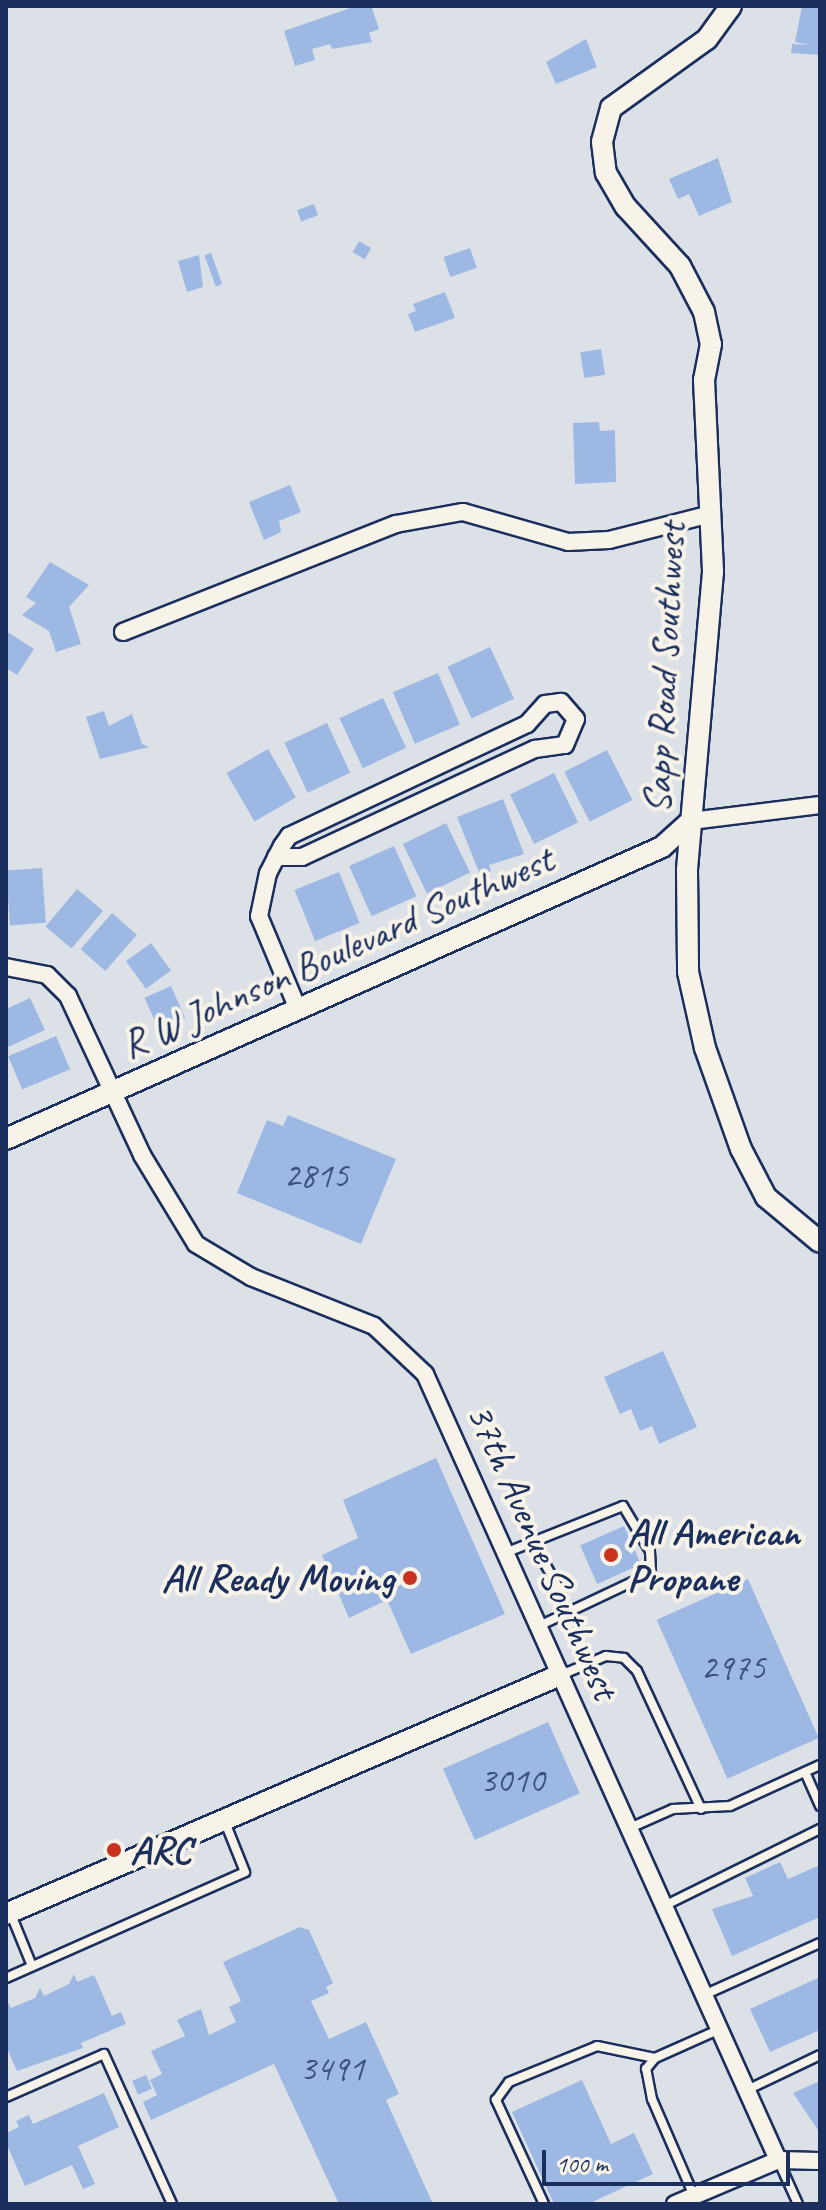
<!DOCTYPE html>
<html>
<head>
<meta charset="utf-8">
<style>
	body { margin:0 }
	#map { position:relative; width:826px; height:2210px; overflow:hidden; background:#dce1e7; font-family:Caveat,sans-serif }
	div>[style] { position:absolute }
	.building>* { inset:0; background:#9eb8e4; transform-origin:0 0 }
	.roads { filter:drop-shadow(2px 0 #1b2f5e) drop-shadow(-2px 0 #1b2f5e) drop-shadow(0 2px #1b2f5e) drop-shadow(0 -2px #1b2f5e) }
	.service>* { height:8px; margin:-4px; padding:0 4px; transform-origin:4px; border-radius:4px; background:#f7f3e8 }
	.minor>* { height:16px; margin:-8px; padding:0 8px; transform-origin:8px; border-radius:8px; background:#f7f3e8 }
	.tertiary>* { height:20px; margin:-10px; padding:0 10px; transform-origin:10px; border-radius:10px; background:#f7f3e8 }
	.dots>* { width:22px; height:22px; translate:-50% -50%; box-sizing:border-box; border:4px solid #f7f3e8; border-radius:50% }
	span { translate:-50% -50%; white-space:nowrap; text-align:center; line-height:1.15; -webkit-text-stroke:8px #f7f3e8; paint-order:stroke }
	.number-label { font-size:36px; color:#3c5180 }
	.number-label span { -webkit-text-stroke-width:0 }
	.street-label { font-size:40px; color:#1b2f5e }
	.poi-label { font-size:40px; color:#1b2f5e; font-weight:700 }
	.left { translate:0 -50%; text-align:left }
	.right { translate:-100% -50%; text-align:right }
	.frame { position:absolute; inset:0; border:8px solid #1b2f5e; pointer-events:none }
	.scale { position:absolute; left:542px; top:2150px; width:248px; height:36px; box-sizing:border-box; border:4px solid #1b2f5e; border-top:0; padding-left:10px; font-size:24px; line-height:28px; white-space:nowrap; color:#1b2f5e; -webkit-text-stroke:6px #f7f3e8; paint-order:stroke }
</style>
</head>
<body>
<div id="map">
	<div class="building">
		<i style="clip-path:polygon(356px 6px,372px 8px,379px 29px,369px 33px,372px 42px,332px 49px,330px 44px,312px 49px,315px 60px,295px 66px,284px 31px)"></i>
		<i style="clip-path:polygon(802px 6px,820px 8px,820px 55px,791px 53px,792px 44px,810px 45px,795px 42px)"></i>
		<i style="clip-path:polygon(586px 39px,597px 67px,556px 84px,546px 62px)"></i>
		<i style="clip-path:polygon(718px 158px,732px 202px,699px 216px,689px 194px,678px 199px,669px 179px)"></i>
		<i style="left:314px;top:204px;width:12px;height:18px;rotate:70deg"></i>
		<i style="left:359px;top:241px;width:14px;height:13px;rotate:30deg"></i>
		<i style="left:470px;top:248px;width:21px;height:28px;rotate:71deg"></i>
		<i style="left:211px;top:253px;width:33px;height:7px;rotate:70deg"></i>
		<i style="clip-path:polygon(199px 255px,203px 287px,187px 292px,178px 261px)"></i>
		<i style="clip-path:polygon(445px 292px,455px 318px,415px 332px,408px 314px,416px 311px,413px 304px)"></i>
		<i style="left:601px;top:349px;width:26px;height:21px;rotate:81deg"></i>
		<i style="clip-path:polygon(599px 422px,600px 431px,615px 430px,616px 482px,575px 484px,573px 423px)"></i>
		<i style="clip-path:polygon(290px 485px,301px 512px,279px 521px,281px 532px,264px 540px,249px 502px)"></i>
		<i style="clip-path:polygon(50px 562px,89px 585px,69px 607px,81px 644px,56px 652px,49px 631px,22px 615px,36px 603px,26px 597px)"></i>
		<i style="clip-path:polygon(6px 631px,34px 649px,17px 675px,6px 668px)"></i>
		<i style="left:490px;top:647px;width:57px;height:47px;rotate:65deg"></i>
		<i style="left:438px;top:673px;width:56px;height:49px;rotate:67deg"></i>
		<i style="left:383px;top:698px;width:55px;height:48px;rotate:65deg"></i>
		<i style="clip-path:polygon(104px 711px,109px 726px,132px 714px,142px 744px,149px 747px,100px 759px,86px 717px)"></i>
		<i style="left:327px;top:723px;width:55px;height:47px;rotate:65deg"></i>
		<i style="left:268px;top:749px;width:56px;height:48px;rotate:60deg"></i>
		<i style="left:607px;top:750px;width:56px;height:48px;rotate:63deg"></i>
		<i style="left:554px;top:773px;width:55px;height:49px;rotate:64deg"></i>
		<i style="clip-path:polygon(503px 799px,524px 854px,489px 865px,491px 871px,480px 875px,457px 817px)"></i>
		<i style="left:446px;top:823px;width:55px;height:48px;rotate:64deg"></i>
		<i style="left:394px;top:846px;width:55px;height:49px;rotate:66deg"></i>
		<i style="left:42px;top:868px;width:55px;height:36px;rotate:86deg"></i>
		<i style="left:339px;top:872px;width:55px;height:48px;rotate:68deg"></i>
		<i style="left:77px;top:889px;width:34px;height:49px;rotate:40deg"></i>
		<i style="left:112px;top:913px;width:33px;height:48px;rotate:41deg"></i>
		<i style="left:151px;top:943px;width:34px;height:31px;rotate:54deg"></i>
		<i style="left:171px;top:986px;width:35px;height:29px;rotate:66deg"></i>
		<i style="clip-path:polygon(30px 998px,45px 1030px,6px 1048px,6px 1009px)"></i>
		<i style="left:56px;top:1036px;width:36px;height:52px;rotate:67deg"></i>
		<i style="clip-path:polygon(288px 1115px,396px 1159px,361px 1244px,237px 1193px,267px 1120px,283px 1126px)"></i>
		<i style="clip-path:polygon(663px 1351px,697px 1427px,659px 1444px,652px 1426px,640px 1431px,631px 1409px,620px 1414px,604px 1377px)"></i>
		<i style="clip-path:polygon(436px 1458px,505px 1614px,411px 1654px,387px 1600px,349px 1618px,322px 1555px,358px 1538px,343px 1500px)"></i>
		<i style="left:624px;top:1526px;width:42px;height:48px;rotate:66deg"></i>
		<i style="left:748px;top:1579px;width:174px;height:100px;rotate:66deg"></i>
		<i style="left:548px;top:1722px;width:78px;height:115px;rotate:66deg"></i>
		<i style="clip-path:polygon(780px 1862px,788px 1879px,820px 1865px,820px 1917px,732px 1956px,712px 1909px,753px 1896px,745px 1878px)"></i>
		<i style="clip-path:polygon(300px 1927px,309px 1930px,333px 1983px,326px 1987px,329px 1993px,311px 2001px,329px 2039px,366px 2022px,399px 2094px,386px 2100px,433px 2204px,339px 2204px,274px 2064px,151px 2120px,143px 2102px,157px 2095px,150px 2080px,162px 2074px,151px 2051px,185px 2036px,177px 2020px,201px 2009px,209px 2035px,236px 2022px,229px 2007px,241px 2001px,223px 1962px)"></i>
		<i style="clip-path:polygon(74px 1974px,77px 1982px,94px 1975px,112px 2016px,121px 2012px,126px 2024px,81px 2043px,83px 2048px,17px 2071px,6px 2046px,6px 1999px,11px 2008px,35px 1998px,40px 1988px,44px 1996px,69px 1984px)"></i>
		<i style="clip-path:polygon(820px 1977px,820px 2030px,770px 2052px,750px 2009px)"></i>
		<i style="left:146px;top:2075px;width:15px;height:15px;rotate:67deg"></i>
		<i style="clip-path:polygon(582px 2080px,611px 2144px,634px 2133px,653px 2174px,588px 2204px,554px 2204px,512px 2112px)"></i>
		<i style="clip-path:polygon(820px 2081px,820px 2133px,793px 2093px)"></i>
		<i style="clip-path:polygon(104px 2093px,119px 2127px,78px 2146px,95px 2184px,83px 2189px,72px 2165px,25px 2186px,6px 2143px,6px 2133px,19px 2127px,16px 2121px,29px 2115px,33px 2124px)"></i>
	</div>
	<div class="roads">
		<div class="service">
			<i style="left:532px;top:1541px;width:61px;rotate:60.5deg"></i>
			<i style="left:562px;top:1594px;width:19px;rotate:93deg"></i>
			<i style="left:505px;top:1553px;width:127px;rotate:-21.7deg"></i>
			<i style="left:623px;top:1506px;width:52px;rotate:59deg"></i>
			<i style="left:650px;top:1551px;width:22px;rotate:87deg"></i>
			<i style="left:651px;top:1573px;width:124px;rotate:154.7deg"></i>
			<i style="left:561px;top:1675px;width:49px;rotate:-22.9deg"></i>
			<i style="left:606px;top:1656px;width:18px;rotate:6deg"></i>
			<i style="left:624px;top:1658px;width:18px;rotate:45deg"></i>
			<i style="left:637px;top:1671px;width:152px;rotate:65.1deg"></i>
			<i style="left:805px;top:1772px;width:37px;rotate:66deg"></i>
			<i style="left:632px;top:1827px;width:45px;rotate:-23.7deg"></i>
			<i style="left:673px;top:1809px;width:57px;rotate:-3deg"></i>
			<i style="left:730px;top:1806px;width:99px;rotate:-24.5deg"></i>
			<i style="left:666px;top:1905px;width:172px;rotate:-26.3deg"></i>
			<i style="left:10px;top:1912px;width:58px;rotate:67.8deg"></i>
			<i style="left:6px;top:1978px;width:261px;rotate:-23.9deg"></i>
			<i style="left:245px;top:1872px;width:54px;rotate:-111.8deg"></i>
			<i style="left:706px;top:1994px;width:125px;rotate:-24.1deg"></i>
			<i style="left:749px;top:2089px;width:79px;rotate:-25.6deg"></i>
			<i style="left:6px;top:2097px;width:107px;rotate:-23.7deg"></i>
			<i style="left:104px;top:2054px;width:165px;rotate:65.6deg"></i>
			<i style="left:779px;top:2162px;width:46px;rotate:65.7deg"></i>
			<i style="left:694px;top:2196px;width:106px;rotate:-113.4deg"></i>
			<i style="left:652px;top:2099px;width:31px;rotate:-101deg"></i>
			<i style="left:646px;top:2069px;width:14px;rotate:-51deg"></i>
			<i style="left:655px;top:2058px;width:71px;rotate:-24deg"></i>
			<i style="left:544px;top:2204px;width:115px;rotate:-114.8deg"></i>
			<i style="left:496px;top:2100px;width:22px;rotate:-54deg"></i>
			<i style="left:509px;top:2082px;width:95px;rotate:-22.2deg"></i>
			<i style="left:597px;top:2046px;width:59px;rotate:11.7deg"></i>
		</div>
		<div class="minor">
			<i style="left:123px;top:632px;width:294px;rotate:-21.6deg"></i>
			<i style="left:396px;top:524px;width:68px;rotate:-10.2deg"></i>
			<i style="left:463px;top:512px;width:109px;rotate:15.9deg"></i>
			<i style="left:568px;top:542px;width:41px;rotate:-2.8deg"></i>
			<i style="left:609px;top:540px;width:104px;rotate:-14.4deg"></i>
			<i style="left:691px;top:821px;width:130px;rotate:-7.1deg"></i>
			<i style="left:276px;top:857px;width:26px"></i>
			<i style="left:302px;top:857px;width:257px;rotate:-24.9deg"></i>
			<i style="left:535px;top:749px;width:30px;rotate:-8deg"></i>
			<i style="left:565px;top:745px;width:28px;rotate:-67deg"></i>
			<i style="left:576px;top:719px;width:23px;rotate:-131deg"></i>
			<i style="left:561px;top:702px;width:16px;rotate:173deg"></i>
			<i style="left:545px;top:704px;width:27px;rotate:132deg"></i>
			<i style="left:527px;top:724px;width:263px;rotate:154.8deg"></i>
			<i style="left:289px;top:836px;width:12px;rotate:125deg"></i>
			<i style="left:282px;top:846px;width:30px;rotate:117deg"></i>
			<i style="left:268px;top:873px;width:44px;rotate:101.8deg"></i>
			<i style="left:259px;top:916px;width:99px;rotate:67.3deg"></i>
			<i style="left:6px;top:967px;width:42px;rotate:11deg"></i>
			<i style="left:47px;top:975px;width:30px;rotate:45deg"></i>
			<i style="left:68px;top:996px;width:175px;rotate:65deg"></i>
			<i style="left:142px;top:1155px;width:104px;rotate:58.8deg"></i>
			<i style="left:196px;top:1244px;width:64px;rotate:31deg"></i>
			<i style="left:251px;top:1277px;width:132px;rotate:21.7deg"></i>
			<i style="left:374px;top:1326px;width:70px;rotate:43.3deg"></i>
			<i style="left:425px;top:1374px;width:862px;rotate:65.81deg"></i>
			<i style="left:675px;top:2204px;width:112px;rotate:-23.1deg"></i>
			<i style="left:778px;top:2160px;width:42px;rotate:1.4deg"></i>
		</div>
		<div class="tertiary">
			<i style="left:731px;top:6px;width:41px;rotate:126deg"></i>
			<i style="left:707px;top:39px;width:118px;rotate:144.3deg"></i>
			<i style="left:611px;top:108px;width:35px;rotate:105deg"></i>
			<i style="left:602px;top:142px;width:31px;rotate:83deg"></i>
			<i style="left:606px;top:173px;width:39px;rotate:60deg"></i>
			<i style="left:626px;top:207px;width:80px;rotate:47.5deg"></i>
			<i style="left:680px;top:266px;width:52px;rotate:62.4deg"></i>
			<i style="left:704px;top:312px;width:33px;rotate:78deg"></i>
			<i style="left:711px;top:344px;width:37px;rotate:101deg"></i>
			<i style="left:704px;top:380px;width:192px;rotate:87.3deg"></i>
			<i style="left:713px;top:572px;width:299px;rotate:95deg"></i>
			<i style="left:687px;top:870px;width:102px;rotate:89.4deg"></i>
			<i style="left:688px;top:972px;width:78px;rotate:77.4deg"></i>
			<i style="left:705px;top:1048px;width:107px;rotate:70.4deg"></i>
			<i style="left:741px;top:1149px;width:54px;rotate:62.5deg"></i>
			<i style="left:766px;top:1197px;width:70px;rotate:39.8deg"></i>
			<i style="left:6px;top:1139px;width:718px;rotate:-23.99deg"></i>
			<i style="left:662px;top:847px;width:39px;rotate:-42deg"></i>
			<i style="left:6px;top:1914px;width:603px;rotate:-23.34deg"></i>
		</div>
	</div>
	<div class="dots">
		<i style="left:611px;top:1555px;background:#c8321e"></i>
		<i style="left:410px;top:1578px;background:#c8321e"></i>
		<i style="left:114px;top:1850px;background:#c8321e"></i>
	</div>
	<div class="number-label">
		<span style="left:316px;top:1176px">2815</span>
		<span style="left:733px;top:1668px">2975</span>
		<span style="left:512px;top:1781px">3010</span>
		<span style="left:332px;top:2069px">3491</span>
	</div>
	<div class="street-label">
		<span style="left:664px;top:668px;rotate:-87deg">Sapp Road Southwest</span>
		<span style="left:337px;top:952px;rotate:-24deg">R W Johnson Boulevard Southwest</span>
		<span style="left:543px;top:1551px;rotate:66deg">37th Avenue Southwest</span>
	</div>
	<div class="poi-label">
		<span class="left" style="left:627px;top:1555px">All American<br>Propane</span>
		<span class="right" style="left:394px;top:1578px">All Ready Moving</span>
		<span class="left" style="left:130px;top:1850px">ARC</span>
	</div>
	<div class="frame"></div>
	<div class="scale">100 m</div>
</div>
</body>
</html>
